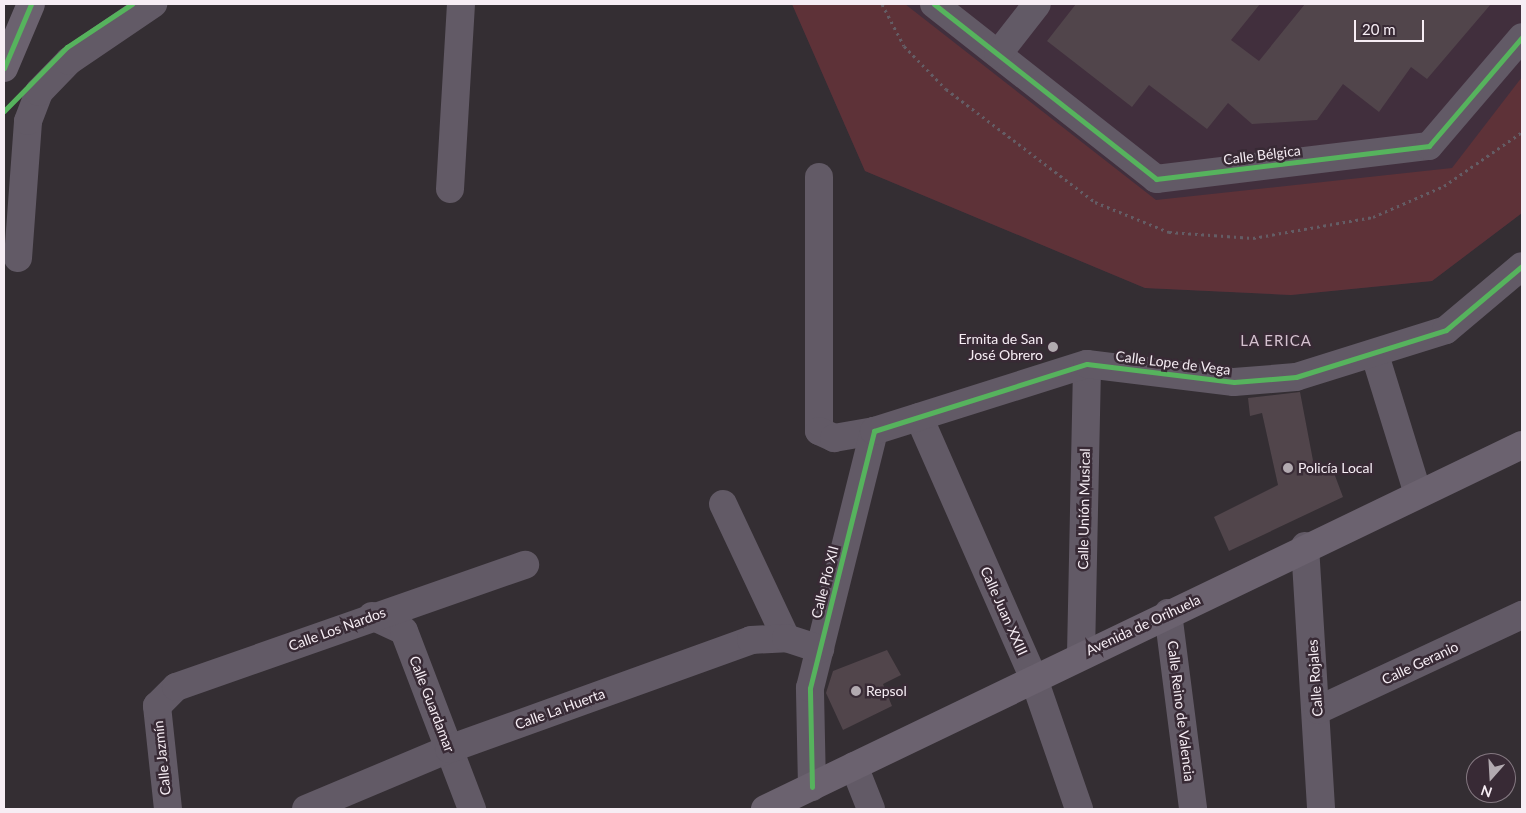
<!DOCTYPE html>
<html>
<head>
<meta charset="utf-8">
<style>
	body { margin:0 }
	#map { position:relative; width:1526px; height:813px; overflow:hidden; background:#342e33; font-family:Lato,sans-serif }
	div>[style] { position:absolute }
	.built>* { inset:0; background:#412f3d }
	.green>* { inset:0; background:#5e3238 }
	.building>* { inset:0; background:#51454b }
	.path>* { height:3px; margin-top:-1.5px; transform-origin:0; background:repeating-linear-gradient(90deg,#645d65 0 2.5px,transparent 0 6.5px) }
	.minor>* { height:28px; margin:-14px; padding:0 14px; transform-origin:14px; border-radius:14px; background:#625a66 }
	.major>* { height:28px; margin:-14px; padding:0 14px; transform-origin:14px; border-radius:14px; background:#6b626f }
	.cycleway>* { height:5px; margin:-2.5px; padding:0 2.5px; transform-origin:2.5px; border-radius:2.5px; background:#56b35d }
	.dots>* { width:14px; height:14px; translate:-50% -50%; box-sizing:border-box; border:2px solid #382a35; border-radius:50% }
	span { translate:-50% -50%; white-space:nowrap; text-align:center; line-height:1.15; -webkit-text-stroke:5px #382a35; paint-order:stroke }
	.street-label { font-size:14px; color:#f6edf4 }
	.poi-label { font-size:14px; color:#f6edf4 }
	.right { translate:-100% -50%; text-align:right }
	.left { translate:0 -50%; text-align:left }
	.neighbourhood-label { font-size:15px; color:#d4c1cf; letter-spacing:1px }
	.frame { position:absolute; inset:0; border:5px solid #f6edf4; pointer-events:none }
	.north { position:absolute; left:1466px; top:753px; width:50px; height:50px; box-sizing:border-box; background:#382a35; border:1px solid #847881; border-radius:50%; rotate:199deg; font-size:14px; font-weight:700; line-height:20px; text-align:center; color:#f6edf4 }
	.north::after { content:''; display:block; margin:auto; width:18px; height:22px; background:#b2aab0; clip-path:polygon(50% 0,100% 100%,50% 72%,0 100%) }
	.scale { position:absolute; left:1354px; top:20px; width:70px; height:22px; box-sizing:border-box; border:2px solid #f6edf4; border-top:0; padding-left:6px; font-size:15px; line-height:18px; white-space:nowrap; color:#f6edf4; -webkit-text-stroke:4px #382a35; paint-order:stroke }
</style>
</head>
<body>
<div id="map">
	<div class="built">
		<i style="clip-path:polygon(792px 4px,1522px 4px,1522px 213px,1432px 281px,1291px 295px,1145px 288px,865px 171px)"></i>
	</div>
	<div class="green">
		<i style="clip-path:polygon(792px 4px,905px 4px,1156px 200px,1452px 168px,1522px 77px,1522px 213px,1432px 281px,1291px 295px,1145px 288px,865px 171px)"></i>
	</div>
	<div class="building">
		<i style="clip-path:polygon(1076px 4px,1260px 4px,1231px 40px,1259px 61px,1305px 4px,1491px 4px,1427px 79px,1411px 67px,1379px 112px,1343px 84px,1317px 120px,1252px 124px,1228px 103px,1207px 129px,1149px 85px,1132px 107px,1047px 41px)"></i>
		<i style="clip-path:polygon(1300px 392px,1315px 471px,1331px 465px,1343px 497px,1229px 551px,1214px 517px,1278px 485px,1262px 413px,1250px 416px,1248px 398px)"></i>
		<i style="clip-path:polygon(887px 650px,901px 675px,883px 684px,892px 706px,843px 730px,826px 693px,833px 671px)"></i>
	</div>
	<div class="path">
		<i style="left:882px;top:4px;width:47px;rotate:62.4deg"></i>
		<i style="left:904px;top:46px;width:60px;rotate:45.7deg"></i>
		<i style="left:946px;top:89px;width:187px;rotate:37.2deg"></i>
		<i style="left:1095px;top:202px;width:80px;rotate:22.1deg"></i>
		<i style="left:1169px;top:232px;width:84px;rotate:4.1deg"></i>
		<i style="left:1253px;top:238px;width:122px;rotate:-9.9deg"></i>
		<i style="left:1373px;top:217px;width:77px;rotate:-23.6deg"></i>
		<i style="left:1444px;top:186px;width:95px;rotate:-34.7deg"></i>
	</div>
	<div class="minor">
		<i style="left:934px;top:4px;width:283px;rotate:38.2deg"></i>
		<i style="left:1156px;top:179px;width:275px;rotate:-6.9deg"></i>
		<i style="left:1429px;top:146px;width:143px;rotate:-49.5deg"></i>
		<i style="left:998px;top:54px;width:63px;rotate:-52deg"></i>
		<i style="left:819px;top:177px;width:254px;rotate:90deg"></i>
		<i style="left:819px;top:431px;width:17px;rotate:25deg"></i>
		<i style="left:834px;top:438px;width:41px;rotate:-9.9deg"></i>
		<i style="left:450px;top:189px;width:185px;rotate:-86.6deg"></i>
		<i style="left:18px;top:258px;width:137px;rotate:-85.8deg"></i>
		<i style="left:28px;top:121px;width:31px;rotate:-69deg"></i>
		<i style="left:39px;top:92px;width:43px;rotate:-45.9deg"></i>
		<i style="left:69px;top:61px;width:102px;rotate:-34.2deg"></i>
		<i style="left:1375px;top:355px;width:145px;rotate:72.8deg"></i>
		<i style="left:919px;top:417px;width:286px;rotate:66.3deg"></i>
		<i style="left:1034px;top:679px;width:138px;rotate:70.9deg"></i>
		<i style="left:723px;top:504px;width:148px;rotate:64.8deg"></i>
		<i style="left:1305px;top:546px;width:263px;rotate:86.5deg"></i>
		<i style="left:1168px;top:613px;width:198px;rotate:82.7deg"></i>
		<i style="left:372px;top:616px;width:35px;rotate:25deg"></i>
		<i style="left:404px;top:631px;width:191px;rotate:69.1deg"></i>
		<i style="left:1081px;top:654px;width:290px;rotate:-88.8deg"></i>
		<i style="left:1318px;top:710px;width:225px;rotate:-25deg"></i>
		<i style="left:854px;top:766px;width:46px;rotate:68.4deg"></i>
		<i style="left:812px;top:787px;width:99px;rotate:-91.2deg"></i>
		<i style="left:810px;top:688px;width:265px;rotate:-76deg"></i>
		<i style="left:874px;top:431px;width:223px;rotate:-17.5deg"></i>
		<i style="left:1087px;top:364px;width:148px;rotate:7deg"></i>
		<i style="left:1234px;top:382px;width:62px;rotate:-4.6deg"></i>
		<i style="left:1296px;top:377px;width:157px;rotate:-17.4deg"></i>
		<i style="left:1446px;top:330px;width:99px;rotate:-40.1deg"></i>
		<i style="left:168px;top:809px;width:104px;rotate:-96.1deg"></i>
		<i style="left:157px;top:706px;width:27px;rotate:-45deg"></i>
		<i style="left:176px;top:687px;width:370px;rotate:-19.3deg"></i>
		<i style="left:306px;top:809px;width:155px;rotate:-22.8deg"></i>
		<i style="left:449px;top:749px;width:321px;rotate:-19.8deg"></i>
		<i style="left:751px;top:640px;width:35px;rotate:-3deg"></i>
		<i style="left:786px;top:638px;width:36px;rotate:18deg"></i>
	</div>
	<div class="major">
		<i style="left:4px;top:68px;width:69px;rotate:-67.1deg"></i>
		<i style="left:765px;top:809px;width:840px;rotate:-25.68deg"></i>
	</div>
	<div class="cycleway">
		<i style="left:934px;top:4px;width:283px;rotate:38.2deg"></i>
		<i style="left:1156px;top:179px;width:275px;rotate:-6.9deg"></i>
		<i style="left:1429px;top:146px;width:143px;rotate:-49.5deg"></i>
		<i style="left:4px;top:68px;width:69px;rotate:-67.1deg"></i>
		<i style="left:4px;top:111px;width:90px;rotate:-45.5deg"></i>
		<i style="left:67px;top:47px;width:78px;rotate:-33.5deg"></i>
		<i style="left:812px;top:787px;width:99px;rotate:-91.2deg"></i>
		<i style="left:810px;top:688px;width:265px;rotate:-76deg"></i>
		<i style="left:874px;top:431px;width:223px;rotate:-17.5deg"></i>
		<i style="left:1087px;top:364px;width:148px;rotate:7deg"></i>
		<i style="left:1234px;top:382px;width:62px;rotate:-4.6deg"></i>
		<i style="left:1296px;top:377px;width:157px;rotate:-17.4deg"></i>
		<i style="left:1446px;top:330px;width:99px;rotate:-40.1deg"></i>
	</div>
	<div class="dots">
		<i style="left:1053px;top:347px;background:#b2aab0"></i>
		<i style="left:1288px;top:468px;background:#b2aab0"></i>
		<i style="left:856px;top:691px;background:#b2aab0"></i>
	</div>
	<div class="street-label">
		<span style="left:1262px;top:155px;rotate:-7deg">Calle Bélgica</span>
		<span style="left:1173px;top:363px;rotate:7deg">Calle Lope de Vega</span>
		<span style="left:1084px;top:509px;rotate:-89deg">Calle Unión Musical</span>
		<span style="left:825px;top:582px;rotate:-76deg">Calle Pío XII</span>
		<span style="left:1004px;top:611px;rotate:66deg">Calle Juan XXIII</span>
		<span style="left:1143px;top:625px;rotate:-25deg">Avenida de Orihuela</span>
		<span style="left:337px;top:629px;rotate:-20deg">Calle Los Nardos</span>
		<span style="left:1420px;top:663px;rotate:-25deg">Calle Geranio</span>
		<span style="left:1315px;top:678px;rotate:-94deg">Calle Rojales</span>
		<span style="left:432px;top:704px;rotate:69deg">Calle Guardamar</span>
		<span style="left:560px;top:709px;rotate:-20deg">Calle La Huerta</span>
		<span style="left:1181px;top:711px;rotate:83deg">Calle Reino de Valencia</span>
		<span style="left:162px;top:758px;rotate:-96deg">Calle Jazmín</span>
	</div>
	<div class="poi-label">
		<span class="right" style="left:1043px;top:347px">Ermita de San<br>José Obrero</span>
		<span class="left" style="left:1298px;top:468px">Policía Local</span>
		<span class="left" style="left:866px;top:691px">Repsol</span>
	</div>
	<div class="neighbourhood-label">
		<span style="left:1276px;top:341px">LA ERICA</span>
	</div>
	<div class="frame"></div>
	<div class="north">N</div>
	<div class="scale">20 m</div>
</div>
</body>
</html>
